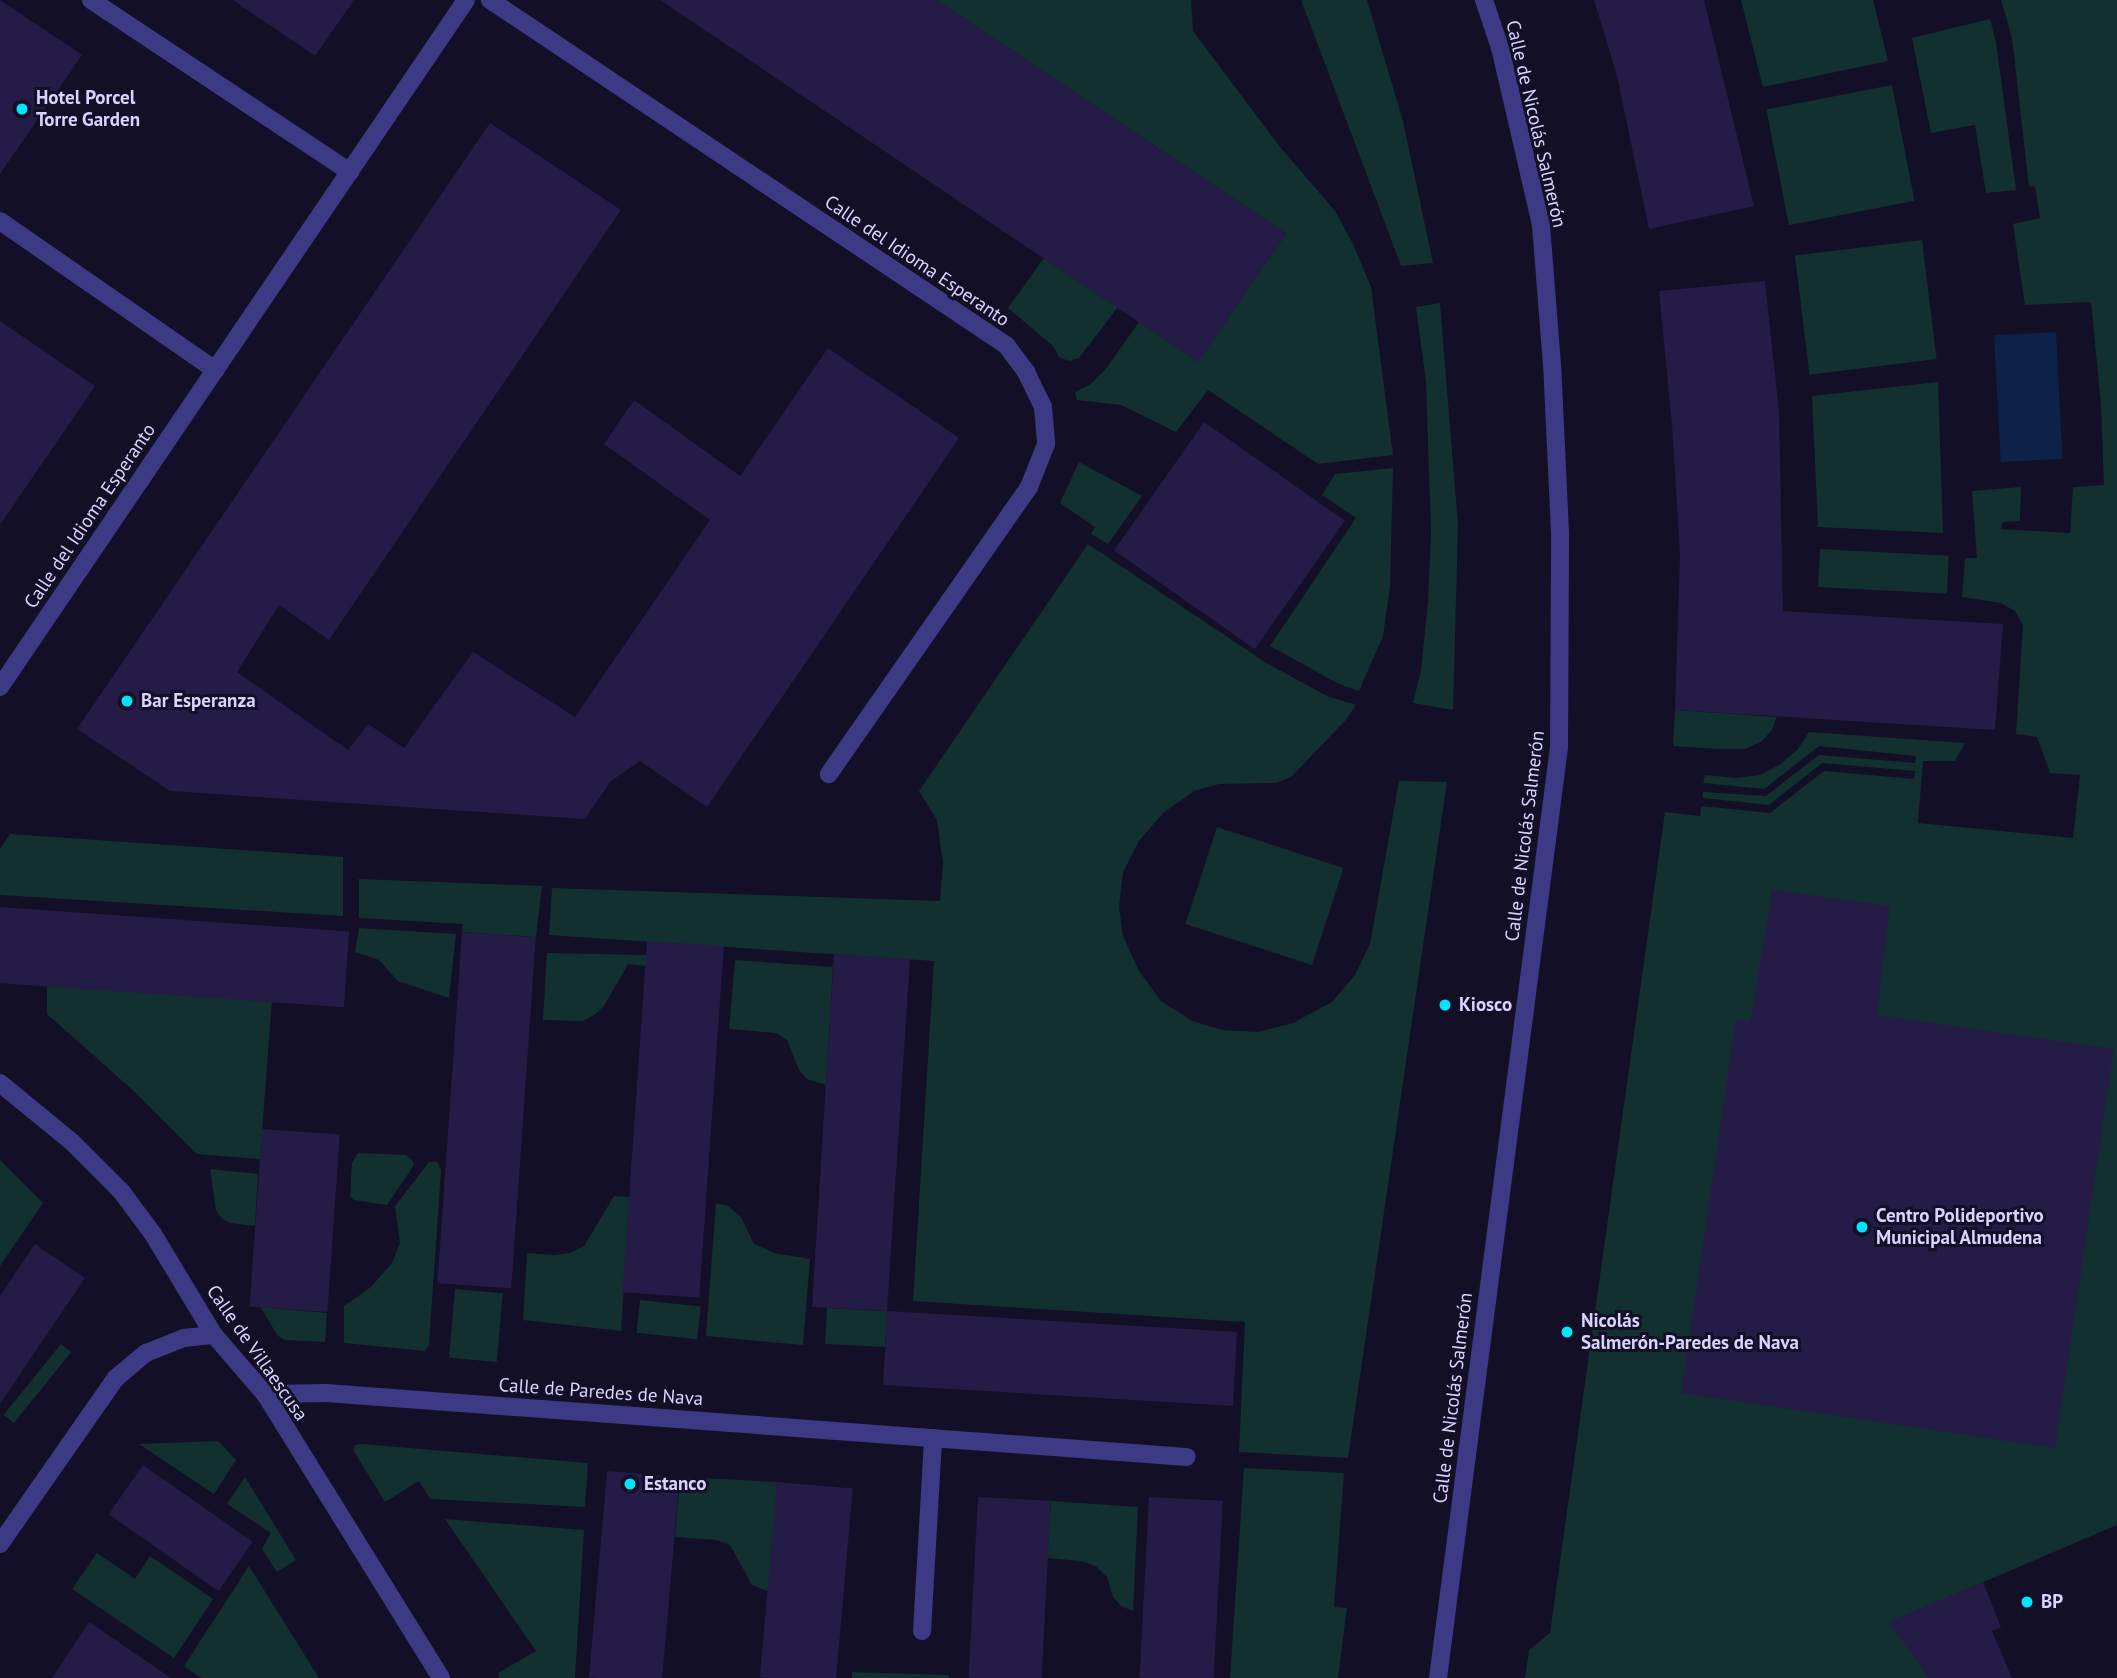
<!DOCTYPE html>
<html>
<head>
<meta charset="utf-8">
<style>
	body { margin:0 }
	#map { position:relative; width:2117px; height:1678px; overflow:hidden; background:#130f26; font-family:"PT Sans",sans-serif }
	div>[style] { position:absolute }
	.green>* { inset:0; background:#12302f; transform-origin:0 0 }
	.water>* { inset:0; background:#0c2248; transform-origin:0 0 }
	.building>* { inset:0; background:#241b47; transform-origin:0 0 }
	.minor>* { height:18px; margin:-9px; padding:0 9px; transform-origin:9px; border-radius:9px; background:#3d3a85 }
	.dots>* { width:19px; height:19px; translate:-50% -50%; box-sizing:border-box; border:4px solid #130f26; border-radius:50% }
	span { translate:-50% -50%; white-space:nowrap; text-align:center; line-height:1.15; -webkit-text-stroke:6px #130f26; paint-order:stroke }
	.poi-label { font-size:19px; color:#d9d4ff; font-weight:700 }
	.left { translate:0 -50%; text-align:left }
	.street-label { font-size:19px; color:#d9d4ff }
</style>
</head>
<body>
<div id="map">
	<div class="green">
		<i style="clip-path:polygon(937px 0,1191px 0,1193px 31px,1280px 147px,1335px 211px,1353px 244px,1371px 287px,1393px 455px,1318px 464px,1208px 390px,1176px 432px,1121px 405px,1077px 400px,1075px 392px,1091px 384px,1105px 370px,1139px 322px,1198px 361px,1286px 234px)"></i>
		<i style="clip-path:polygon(1301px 0,1367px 0,1403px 121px,1433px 263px,1401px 266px)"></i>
		<i style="clip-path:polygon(1741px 0,1873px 0,1888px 61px,1763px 87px)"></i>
		<i style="clip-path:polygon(2001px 0,2117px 0,2117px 1525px,1890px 1622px,1929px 1678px,1525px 1678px,1529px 1650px,1550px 1633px,1665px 812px,1700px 816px,1701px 806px,1770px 813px,1824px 771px,1914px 779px,1915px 771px,1822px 763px,1769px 805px,1703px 798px,1703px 792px,1766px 796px,1819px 755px,1915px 763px,1916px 756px,1819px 746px,1764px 789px,1703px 783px,1705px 775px,1735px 778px,1760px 775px,1781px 764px,1798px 749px,1809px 732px,1965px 743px,1955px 761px,1923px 761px,1918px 823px,2073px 838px,2080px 775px,2050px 773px,2037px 737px,2016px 734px,2023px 625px,2015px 611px,2001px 603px,1962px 597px,1965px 558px,1977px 558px,1972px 491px,2021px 487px,2020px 521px,2002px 522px,2001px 529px,2070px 533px,2073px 487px,2104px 485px,2101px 405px,2091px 302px,2025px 305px,2013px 224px,2040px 218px,2035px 186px,2029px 187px,2012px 38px)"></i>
		<i style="clip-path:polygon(1990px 19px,1996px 42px,2016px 190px,1986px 193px,1975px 125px,1931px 133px,1912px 38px)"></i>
		<i style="left:1892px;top:85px;width:118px;height:128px;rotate:79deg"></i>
		<i style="left:1922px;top:240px;width:120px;height:128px;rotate:83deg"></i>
		<i style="clip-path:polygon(1044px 258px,1118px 307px,1079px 358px,1069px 361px,1059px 357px,1053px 346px,1008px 308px)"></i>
		<i style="clip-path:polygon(1440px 303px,1458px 525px,1453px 710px,1413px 703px,1421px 670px,1428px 602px,1431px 532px,1426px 382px,1416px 307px)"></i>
		<i style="clip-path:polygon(1938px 382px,1943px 533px,1818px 527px,1812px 396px)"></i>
		<i style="clip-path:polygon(1079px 462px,1142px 496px,1108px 544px,1091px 534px,1095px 527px,1060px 503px)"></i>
		<i style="clip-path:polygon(1393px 468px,1390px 587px,1383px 636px,1359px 691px,1339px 684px,1270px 646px,1356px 518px,1322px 495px,1335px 474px)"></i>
		<i style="clip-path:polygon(1088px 544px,1268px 664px,1327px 696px,1356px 705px,1345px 721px,1291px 777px,1276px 783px,1219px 784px,1194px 791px,1163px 813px,1139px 841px,1123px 872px,1119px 907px,1123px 936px,1139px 971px,1161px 1001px,1192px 1021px,1222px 1030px,1258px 1032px,1293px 1023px,1332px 1002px,1355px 975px,1370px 944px,1399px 781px,1447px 782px,1348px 1458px,1239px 1452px,1245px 1322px,913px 1301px,934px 961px,549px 935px,552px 888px,940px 901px,943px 863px,937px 820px,919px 791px)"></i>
		<i style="left:1820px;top:549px;width:129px;height:38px;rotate:3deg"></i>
		<i style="clip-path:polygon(1675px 710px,1777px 717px,1772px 730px,1762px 741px,1745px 749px,1719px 749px,1673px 746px)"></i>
		<i style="left:1217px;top:827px;width:133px;height:102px;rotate:18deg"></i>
		<i style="clip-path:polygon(10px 834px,343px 857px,343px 916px,0 895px,0 849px)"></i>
		<i style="clip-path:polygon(359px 879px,542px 886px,536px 937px,462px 932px,463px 924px,359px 918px)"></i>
		<i style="clip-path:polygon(359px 928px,456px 934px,449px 998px,398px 981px,379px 960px,355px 952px)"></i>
		<i style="clip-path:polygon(547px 953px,646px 955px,646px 966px,628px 964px,604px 1006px,594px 1015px,583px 1021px,543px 1020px)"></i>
		<i style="clip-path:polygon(735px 960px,833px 967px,826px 1085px,807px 1079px,799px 1070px,787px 1040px,776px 1033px,729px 1029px)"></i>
		<i style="clip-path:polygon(47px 986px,272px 1000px,260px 1159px,197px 1154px,136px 1093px,47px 1014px)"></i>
		<i style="clip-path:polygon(358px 1153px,406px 1155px,412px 1160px,414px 1165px,387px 1205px,354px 1200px,350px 1196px,352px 1163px)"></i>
		<i style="clip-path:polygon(0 1160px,43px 1203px,0 1266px)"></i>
		<i style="clip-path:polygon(429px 1162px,437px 1162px,441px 1170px,429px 1345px,425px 1351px,344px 1343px,344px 1306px,371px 1287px,392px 1263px,400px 1243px,395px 1206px)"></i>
		<i style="clip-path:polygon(210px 1169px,258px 1174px,255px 1226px,230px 1223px,221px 1218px,216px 1210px)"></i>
		<i style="clip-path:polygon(614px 1196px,630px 1197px,621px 1331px,523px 1320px,527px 1253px,554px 1255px,570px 1253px,584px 1246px)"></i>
		<i style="clip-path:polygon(716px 1203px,728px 1206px,741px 1217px,754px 1244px,774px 1253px,810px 1259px,803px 1345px,706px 1336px)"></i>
		<i style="left:455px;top:1289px;width:48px;height:69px;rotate:5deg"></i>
		<i style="left:640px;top:1300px;width:61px;height:33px;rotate:6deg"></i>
		<i style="clip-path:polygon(260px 1307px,327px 1313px,325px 1342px,285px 1340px,278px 1336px)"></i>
		<i style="left:827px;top:1308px;width:60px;height:36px;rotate:3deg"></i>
		<i style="left:61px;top:1344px;width:13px;height:91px;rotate:39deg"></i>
		<i style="clip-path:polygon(218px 1441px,236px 1460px,214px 1494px,139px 1444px)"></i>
		<i style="clip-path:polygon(362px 1444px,588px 1463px,585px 1507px,430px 1499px,419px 1481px,385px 1502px,353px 1450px,355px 1445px)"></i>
		<i style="clip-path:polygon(1244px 1468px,1344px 1473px,1334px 1607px,1347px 1608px,1338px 1678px,1230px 1678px)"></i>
		<i style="clip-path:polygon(245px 1477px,296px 1560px,277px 1572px,262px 1549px,271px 1533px,227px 1504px)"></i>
		<i style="clip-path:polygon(680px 1477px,777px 1482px,770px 1592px,752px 1585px,730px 1545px,716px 1540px,675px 1537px)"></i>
		<i style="clip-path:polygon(1051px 1501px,1138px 1507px,1133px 1611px,1121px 1606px,1113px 1597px,1107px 1577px,1097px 1567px,1082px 1561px,1047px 1558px)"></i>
		<i style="clip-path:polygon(445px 1519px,584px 1530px,575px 1678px,499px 1678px,498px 1673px,536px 1651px)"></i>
		<i style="clip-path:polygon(97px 1553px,135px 1579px,150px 1556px,213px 1599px,174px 1658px,72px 1589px)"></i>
		<i style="clip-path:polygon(249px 1566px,319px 1678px,201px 1678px,184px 1666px)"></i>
		<i style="clip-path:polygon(852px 1672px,949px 1675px,949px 1678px,852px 1678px)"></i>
	</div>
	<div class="water">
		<i style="left:2056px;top:332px;width:127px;height:62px;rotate:87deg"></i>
	</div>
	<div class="building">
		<i style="clip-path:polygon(0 0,82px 55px,0 174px)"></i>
		<i style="clip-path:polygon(233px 0,354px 0,315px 56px)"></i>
		<i style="clip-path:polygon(660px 0,937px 0,1286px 234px,1198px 362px)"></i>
		<i style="clip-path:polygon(1594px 0,1704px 0,1754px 206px,1649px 229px,1617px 76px)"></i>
		<i style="clip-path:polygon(490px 123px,621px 210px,329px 640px,279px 605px,237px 672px,348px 750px,368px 724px,404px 748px,473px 652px,575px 717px,710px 520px,604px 444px,634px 400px,740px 476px,828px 348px,959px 438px,707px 807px,640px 761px,611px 781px,585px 819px,170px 791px,77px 729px)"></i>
		<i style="clip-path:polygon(1765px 281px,1779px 412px,1783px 611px,2003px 624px,1995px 730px,1675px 710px,1680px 555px,1672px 425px,1659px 291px)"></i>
		<i style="clip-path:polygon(0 321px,95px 386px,0 525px)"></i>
		<i style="left:1204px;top:422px;width:172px;height:157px;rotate:35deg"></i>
		<i style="clip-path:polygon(1772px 890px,1890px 906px,1877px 1015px,2114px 1049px,2055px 1448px,1681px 1393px,1736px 1019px,1750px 1022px)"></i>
		<i style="left:0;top:907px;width:350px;height:76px;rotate:4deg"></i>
		<i style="left:462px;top:932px;width:74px;height:352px;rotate:4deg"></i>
		<i style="left:647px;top:941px;width:77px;height:352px;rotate:4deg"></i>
		<i style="clip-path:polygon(834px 954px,910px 959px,887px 1311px,1237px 1332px,1233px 1406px,883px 1385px,887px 1311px,812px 1307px)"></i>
		<i style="left:262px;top:1129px;width:78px;height:178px;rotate:4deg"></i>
		<i style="clip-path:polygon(35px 1244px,85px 1278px,0 1404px,0 1296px)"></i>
		<i style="left:143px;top:1465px;width:134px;height:60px;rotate:35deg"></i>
		<i style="left:607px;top:1471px;width:73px;height:207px;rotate:5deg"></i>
		<i style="left:777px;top:1482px;width:76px;height:196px;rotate:5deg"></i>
		<i style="left:978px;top:1497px;width:73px;height:181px;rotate:3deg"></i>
		<i style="left:1149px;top:1497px;width:74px;height:181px;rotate:3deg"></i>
		<i style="clip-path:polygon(1983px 1582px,2001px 1627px,1992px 1631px,2012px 1678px,1929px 1678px,1889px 1622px)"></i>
		<i style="clip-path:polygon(89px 1622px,171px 1678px,52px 1678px)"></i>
	</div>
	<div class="minor">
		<i style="left:91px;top:0;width:311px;rotate:33.6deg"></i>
		<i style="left:490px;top:0;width:621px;rotate:33.77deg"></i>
		<i style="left:1006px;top:345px;width:34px;rotate:53deg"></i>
		<i style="left:1026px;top:372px;width:39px;rotate:64deg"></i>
		<i style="left:1043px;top:407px;width:37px;rotate:85deg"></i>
		<i style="left:1046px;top:444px;width:46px;rotate:111.6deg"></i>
		<i style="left:1029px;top:487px;width:350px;rotate:124.9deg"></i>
		<i style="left:0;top:221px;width:262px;rotate:34.7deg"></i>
		<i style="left:0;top:687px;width:830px;rotate:-55.85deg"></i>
		<i style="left:0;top:1083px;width:94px;rotate:39.4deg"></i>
		<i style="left:73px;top:1143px;width:68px;rotate:45deg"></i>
		<i style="left:121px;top:1191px;width:54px;rotate:53.3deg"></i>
		<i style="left:153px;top:1234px;width:118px;rotate:58.9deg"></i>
		<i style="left:214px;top:1335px;width:78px;rotate:49.2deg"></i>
		<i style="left:265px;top:1394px;width:334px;rotate:58.2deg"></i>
		<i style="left:265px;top:1394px;width:61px;rotate:-0.9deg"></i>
		<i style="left:326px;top:1393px;width:863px;rotate:4.25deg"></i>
		<i style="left:0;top:1544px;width:203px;rotate:-55.1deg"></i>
		<i style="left:116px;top:1378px;width:39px;rotate:-40deg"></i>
		<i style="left:146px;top:1353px;width:41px;rotate:-21.5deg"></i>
		<i style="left:184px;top:1338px;width:30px;rotate:-6deg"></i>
		<i style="left:922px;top:1631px;width:193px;rotate:-86.7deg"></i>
		<i style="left:1438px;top:1678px;width:939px;rotate:-82.59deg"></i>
		<i style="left:1559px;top:747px;width:215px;rotate:-89.7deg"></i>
		<i style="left:1560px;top:532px;width:167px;rotate:-92.7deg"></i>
		<i style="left:1552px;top:365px;width:140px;rotate:-94.5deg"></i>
		<i style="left:1541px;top:225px;width:182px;rotate:-103deg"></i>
		<i style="left:1500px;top:48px;width:51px;rotate:-108.4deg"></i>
	</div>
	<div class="dots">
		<i style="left:22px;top:109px;background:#00e5ff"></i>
		<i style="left:127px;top:701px;background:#00e5ff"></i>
		<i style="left:1445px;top:1005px;background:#00e5ff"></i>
		<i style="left:1862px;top:1227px;background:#00e5ff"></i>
		<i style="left:1567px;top:1332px;background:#00e5ff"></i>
		<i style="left:630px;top:1484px;background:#00e5ff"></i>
		<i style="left:2027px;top:1602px;background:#00e5ff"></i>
	</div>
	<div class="poi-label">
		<span class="left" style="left:36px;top:109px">Hotel Porcel<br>Torre Garden</span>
		<span class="left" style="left:141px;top:701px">Bar Esperanza</span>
		<span class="left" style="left:1459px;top:1005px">Kiosco</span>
		<span class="left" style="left:1876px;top:1227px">Centro Polideportivo<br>Municipal Almudena</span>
		<span class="left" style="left:1581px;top:1332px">Nicolás<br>Salmerón-Paredes de Nava</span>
		<span class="left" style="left:644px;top:1484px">Estanco</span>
		<span class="left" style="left:2041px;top:1602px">BP</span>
	</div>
	<div class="street-label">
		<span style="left:1536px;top:124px;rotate:77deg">Calle de Nicolás Salmerón</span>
		<span style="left:917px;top:261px;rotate:34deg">Calle del Idioma Esperanto</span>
		<span style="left:90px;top:516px;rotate:-56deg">Calle del Idioma Esperanto</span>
		<span style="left:1525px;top:836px;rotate:-83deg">Calle de Nicolás Salmerón</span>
		<span style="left:257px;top:1353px;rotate:55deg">Calle de Villaescusa</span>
		<span style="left:601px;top:1392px;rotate:4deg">Calle de Paredes de Nava</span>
		<span style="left:1453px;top:1398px;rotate:-83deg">Calle de Nicolás Salmerón</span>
	</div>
</div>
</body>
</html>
